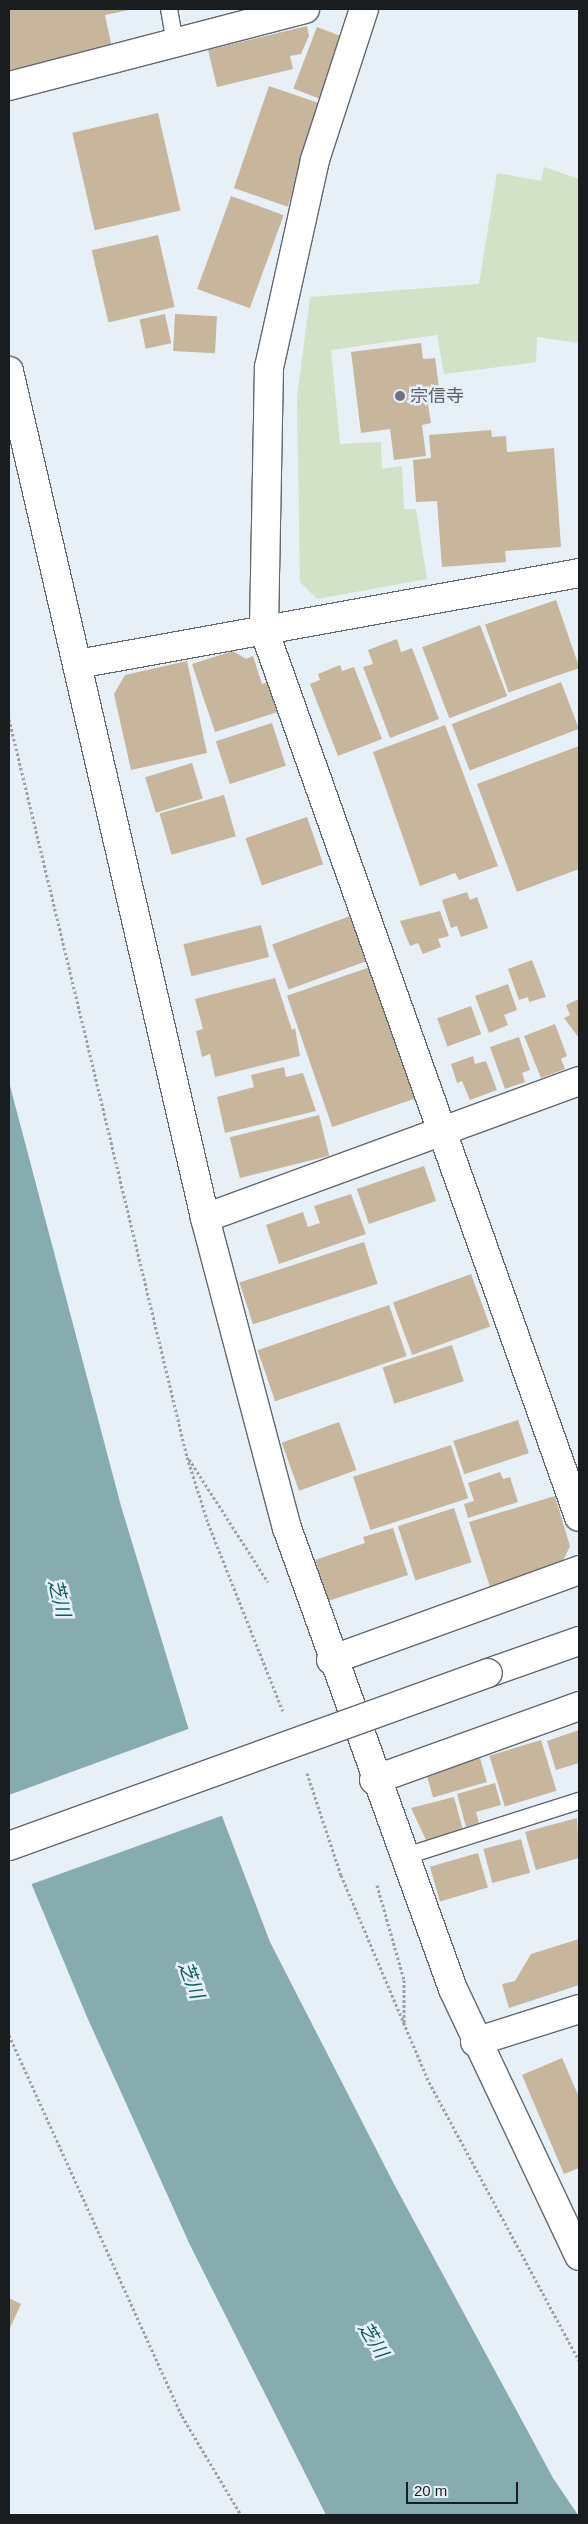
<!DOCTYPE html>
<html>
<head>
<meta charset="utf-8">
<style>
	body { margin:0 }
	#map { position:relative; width:588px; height:2524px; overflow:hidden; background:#e7eff7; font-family:Helvetica,"Noto Sans JP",sans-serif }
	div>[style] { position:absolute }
	.green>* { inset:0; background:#d1e2c7 }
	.water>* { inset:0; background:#87acb0 }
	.pier>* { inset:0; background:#e7eff7 }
	.building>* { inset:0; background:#c7b69c; transform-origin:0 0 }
	.path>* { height:3px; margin-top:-1.5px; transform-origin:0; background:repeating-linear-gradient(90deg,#9ba1a7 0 2.5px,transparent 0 5px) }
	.roads { filter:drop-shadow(1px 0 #61686f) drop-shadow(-1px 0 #61686f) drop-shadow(0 1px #61686f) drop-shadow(0 -1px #61686f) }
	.service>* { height:16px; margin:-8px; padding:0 8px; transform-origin:8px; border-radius:8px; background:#fff }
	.minor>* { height:28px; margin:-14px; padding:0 14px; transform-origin:14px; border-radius:14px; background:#fff }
	.tertiary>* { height:28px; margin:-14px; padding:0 14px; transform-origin:14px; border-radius:14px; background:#fff }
	.bridges { filter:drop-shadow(1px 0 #61686f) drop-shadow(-1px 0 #61686f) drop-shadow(0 1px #61686f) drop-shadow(0 -1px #61686f) }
	.tertiary-bridge>* { height:28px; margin:-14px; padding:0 14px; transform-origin:14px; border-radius:14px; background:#fff }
	.dots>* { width:14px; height:14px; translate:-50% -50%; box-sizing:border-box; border:2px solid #e7eff7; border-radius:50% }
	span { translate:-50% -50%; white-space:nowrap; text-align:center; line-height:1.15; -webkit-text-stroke:5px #e7eff7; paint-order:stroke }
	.worship-label { font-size:18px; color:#5b616d }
	.left { translate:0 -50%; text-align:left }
	.water-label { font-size:19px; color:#0d5d63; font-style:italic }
	.frame { position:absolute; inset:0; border:10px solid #1a1d1f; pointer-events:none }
	.scale { position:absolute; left:406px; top:2482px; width:112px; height:22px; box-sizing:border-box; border:2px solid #1a1d1f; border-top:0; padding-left:6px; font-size:15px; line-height:18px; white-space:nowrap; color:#1a1d1f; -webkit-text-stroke:4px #e7eff7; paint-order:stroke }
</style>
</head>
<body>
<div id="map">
	<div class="green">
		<i style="clip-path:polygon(544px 167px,579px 179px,579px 343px,537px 337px,536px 362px,444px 374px,437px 335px,331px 350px,340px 444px,381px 442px,382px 469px,402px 466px,404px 509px,416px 509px,427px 579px,317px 599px,300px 582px,297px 398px,310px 297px,479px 284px,497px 173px,541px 181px)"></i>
	</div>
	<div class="water">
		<i style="clip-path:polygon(9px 1082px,121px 1506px,188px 1727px,270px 1942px,394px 2184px,553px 2478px,578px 2515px,326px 2515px,190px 2245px,87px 2017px,9px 1830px)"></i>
	</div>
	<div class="pier">
		<i style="clip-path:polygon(191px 1728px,224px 1815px,29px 1885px,9px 1836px,9px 1795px)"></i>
	</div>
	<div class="building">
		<i style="clip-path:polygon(9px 9px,129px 9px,129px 10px,105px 15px,112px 48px,9px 70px)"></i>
		<i style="clip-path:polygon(307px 26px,309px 36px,301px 54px,290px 56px,293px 69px,217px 87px,208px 50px)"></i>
		<i style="left:317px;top:27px;width:28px;height:66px;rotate:21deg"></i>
		<i style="left:269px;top:86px;width:57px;height:108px;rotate:19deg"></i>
		<i style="left:158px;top:113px;width:100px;height:88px;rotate:77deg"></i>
		<i style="left:231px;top:196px;width:56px;height:99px;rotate:20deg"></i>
		<i style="left:158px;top:235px;width:74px;height:68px;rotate:77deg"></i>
		<i style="left:165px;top:314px;width:30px;height:26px;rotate:78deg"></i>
		<i style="left:175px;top:314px;width:42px;height:37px;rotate:3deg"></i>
		<i style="clip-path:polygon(421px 343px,423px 359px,435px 358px,441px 402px,428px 404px,431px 423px,422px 425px,426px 456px,394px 460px,390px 429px,361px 433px,351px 352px)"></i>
		<i style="clip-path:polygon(491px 430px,492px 437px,506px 436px,507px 452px,554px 448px,561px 547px,505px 551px,506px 562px,442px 567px,437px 501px,416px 502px,413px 460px,431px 458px,429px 435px)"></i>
		<i style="left:556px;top:600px;width:72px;height:75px;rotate:71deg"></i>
		<i style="left:480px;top:625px;width:76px;height:62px;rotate:69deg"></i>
		<i style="clip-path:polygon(397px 639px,401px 652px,412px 648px,439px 719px,390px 738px,363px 667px,373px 664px,368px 650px)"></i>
		<i style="clip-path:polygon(233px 651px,246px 659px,253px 656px,262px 684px,269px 682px,278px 712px,215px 732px,192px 664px)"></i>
		<i style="clip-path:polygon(187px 661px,207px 753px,131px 770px,114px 694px,125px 675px)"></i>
		<i style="clip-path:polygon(340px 665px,342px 671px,354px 667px,382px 739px,338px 756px,310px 684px,320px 680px,318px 674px)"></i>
		<i style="left:561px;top:682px;width:50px;height:117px;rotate:69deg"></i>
		<i style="left:272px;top:723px;width:45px;height:59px;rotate:72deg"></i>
		<i style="clip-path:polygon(445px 725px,498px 866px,459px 880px,455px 873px,420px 886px,373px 752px)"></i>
		<i style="clip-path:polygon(579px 746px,579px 869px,517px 892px,477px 784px)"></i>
		<i style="left:192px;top:763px;width:37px;height:49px;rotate:73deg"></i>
		<i style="left:224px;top:795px;width:43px;height:67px;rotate:74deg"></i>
		<i style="left:307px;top:817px;width:50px;height:65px;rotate:71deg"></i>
		<i style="clip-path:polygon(467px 892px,470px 900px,477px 897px,488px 928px,461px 937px,457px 926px,451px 928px,442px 900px)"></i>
		<i style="clip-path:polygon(440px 911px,449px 936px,438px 939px,441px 947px,423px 954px,418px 943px,410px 946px,400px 921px)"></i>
		<i style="left:353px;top:915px;width:48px;height:86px;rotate:70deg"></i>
		<i style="left:261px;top:925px;width:33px;height:80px;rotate:76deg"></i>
		<i style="clip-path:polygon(532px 960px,546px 997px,529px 1002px,528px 997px,519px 1000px,508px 969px)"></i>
		<i style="left:373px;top:966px;width:139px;height:91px;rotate:71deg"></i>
		<i style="clip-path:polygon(275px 978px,292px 1030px,295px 1028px,300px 1056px,215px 1077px,210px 1054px,202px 1057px,196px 1031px,203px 1029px,195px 999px)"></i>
		<i style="clip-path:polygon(508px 984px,517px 1010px,504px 1015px,508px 1025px,489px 1033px,475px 996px)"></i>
		<i style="clip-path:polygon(579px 999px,579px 1038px,564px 1018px,570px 1015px,566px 1005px)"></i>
		<i style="left:471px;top:1006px;width:30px;height:36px;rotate:70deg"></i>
		<i style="clip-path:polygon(555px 1024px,567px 1056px,561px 1059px,565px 1069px,541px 1078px,524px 1036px)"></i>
		<i style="clip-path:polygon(519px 1037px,530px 1070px,522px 1073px,525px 1082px,505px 1089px,490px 1047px)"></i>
		<i style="clip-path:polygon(473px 1056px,475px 1064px,486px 1061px,497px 1090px,470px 1100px,462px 1081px,457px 1083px,451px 1064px)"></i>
		<i style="clip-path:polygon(284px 1067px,286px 1077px,303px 1073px,316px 1111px,225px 1133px,217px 1097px,254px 1087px,251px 1075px)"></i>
		<i style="left:319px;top:1115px;width:42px;height:92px;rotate:76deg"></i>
		<i style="left:424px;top:1166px;width:37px;height:71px;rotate:71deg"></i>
		<i style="clip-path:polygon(351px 1194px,366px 1234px,279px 1264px,266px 1225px,303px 1212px,308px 1227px,320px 1223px,314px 1206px)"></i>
		<i style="left:364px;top:1242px;width:44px;height:131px;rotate:72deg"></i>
		<i style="left:471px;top:1274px;width:56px;height:83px;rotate:70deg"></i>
		<i style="left:389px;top:1305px;width:54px;height:139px;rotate:71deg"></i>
		<i style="left:452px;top:1345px;width:38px;height:73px;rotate:72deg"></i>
		<i style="left:518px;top:1420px;width:35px;height:68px;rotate:72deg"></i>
		<i style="left:339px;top:1422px;width:51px;height:61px;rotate:70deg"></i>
		<i style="left:451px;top:1445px;width:56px;height:103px;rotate:72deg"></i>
		<i style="clip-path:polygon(500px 1472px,503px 1479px,510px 1477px,518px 1502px,468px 1518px,464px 1504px,474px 1501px,468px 1483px)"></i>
		<i style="clip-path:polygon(555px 1496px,570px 1546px,561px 1565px,490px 1587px,469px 1522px)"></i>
		<i style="left:454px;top:1508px;width:57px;height:59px;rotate:72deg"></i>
		<i style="clip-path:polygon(393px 1528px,408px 1575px,328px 1601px,315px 1560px,365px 1543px,363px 1537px)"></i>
		<i style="clip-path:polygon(579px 1730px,579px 1763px,556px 1770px,547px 1741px)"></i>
		<i style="left:541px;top:1740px;width:53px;height:54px;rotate:73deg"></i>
		<i style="left:480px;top:1758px;width:25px;height:56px;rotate:74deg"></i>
		<i style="clip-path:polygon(495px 1783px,501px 1805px,476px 1812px,479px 1823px,466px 1827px,457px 1794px)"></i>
		<i style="clip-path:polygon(454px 1797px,463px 1830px,426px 1840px,411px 1808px)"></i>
		<i style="clip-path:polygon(577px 1818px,579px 1858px,536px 1870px,525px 1832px)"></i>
		<i style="left:521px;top:1839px;width:35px;height:39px;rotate:75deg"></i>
		<i style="left:478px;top:1853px;width:36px;height:50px;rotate:74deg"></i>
		<i style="clip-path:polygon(579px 1939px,579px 1985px,509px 2008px,502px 1984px,515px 1981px,531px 1954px)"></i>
		<i style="clip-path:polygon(562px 2058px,579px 2097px,579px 2168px,564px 2174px,522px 2075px)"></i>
		<i style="clip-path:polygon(9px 2298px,21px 2304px,9px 2330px)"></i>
	</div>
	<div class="path">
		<i style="left:9px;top:719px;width:759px;rotate:76.44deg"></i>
		<i style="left:187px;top:1457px;width:69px;rotate:72.3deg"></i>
		<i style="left:208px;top:1523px;width:202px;rotate:68.3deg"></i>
		<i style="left:189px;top:1459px;width:146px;rotate:57.3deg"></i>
		<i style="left:307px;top:1773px;width:108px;rotate:71.6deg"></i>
		<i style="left:341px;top:1875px;width:225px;rotate:67deg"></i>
		<i style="left:429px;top:2082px;width:316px;rotate:61.7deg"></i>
		<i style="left:377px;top:1885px;width:99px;rotate:74.1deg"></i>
		<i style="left:404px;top:1980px;width:45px;rotate:90deg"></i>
		<i style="left:9px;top:2035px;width:418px;rotate:65.6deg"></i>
		<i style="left:182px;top:2416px;width:115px;rotate:59.2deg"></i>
	</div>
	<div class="roads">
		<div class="service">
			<i style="left:169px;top:9px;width:36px;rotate:80deg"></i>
			<i style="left:403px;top:1857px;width:185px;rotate:-17.7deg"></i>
		</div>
		<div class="minor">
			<i style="left:364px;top:9px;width:159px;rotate:108deg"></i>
			<i style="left:315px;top:160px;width:212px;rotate:102.5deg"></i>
			<i style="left:269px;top:367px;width:263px;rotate:91.1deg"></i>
			<i style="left:264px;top:630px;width:941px;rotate:70.45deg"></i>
			<i style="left:9px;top:86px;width:306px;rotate:-14.6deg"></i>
			<i style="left:9px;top:371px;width:869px;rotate:76.97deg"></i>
			<i style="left:205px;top:1218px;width:321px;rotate:75.2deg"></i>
			<i style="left:287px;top:1528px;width:490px;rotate:70.2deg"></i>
			<i style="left:453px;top:1989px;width:295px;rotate:64.7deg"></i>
			<i style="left:78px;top:664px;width:509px;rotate:-10.29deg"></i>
			<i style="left:205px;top:1218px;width:398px;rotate:-20.1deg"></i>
			<i style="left:331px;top:1660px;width:264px;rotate:-19.9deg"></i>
			<i style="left:374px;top:1780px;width:218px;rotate:-19.8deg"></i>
			<i style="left:475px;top:2042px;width:109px;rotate:-17.6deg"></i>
		</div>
		<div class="tertiary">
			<i style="left:488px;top:1673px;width:96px;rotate:-19.4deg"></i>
		</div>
	</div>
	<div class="bridges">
		<div class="tertiary-bridge">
			<i style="left:9px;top:1846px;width:509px;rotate:-19.86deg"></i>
		</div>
	</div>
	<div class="dots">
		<i style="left:400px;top:396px;background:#6b7280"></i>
	</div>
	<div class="worship-label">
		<span class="left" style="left:410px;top:396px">宗信寺</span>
	</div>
	<div class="water-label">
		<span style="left:59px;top:1598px;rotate:76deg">芝川</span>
		<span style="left:191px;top:1980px;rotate:69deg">芝川</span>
		<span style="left:373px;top:2340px;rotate:58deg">芝川</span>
	</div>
	<div class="frame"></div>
	<div class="scale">20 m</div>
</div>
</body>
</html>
